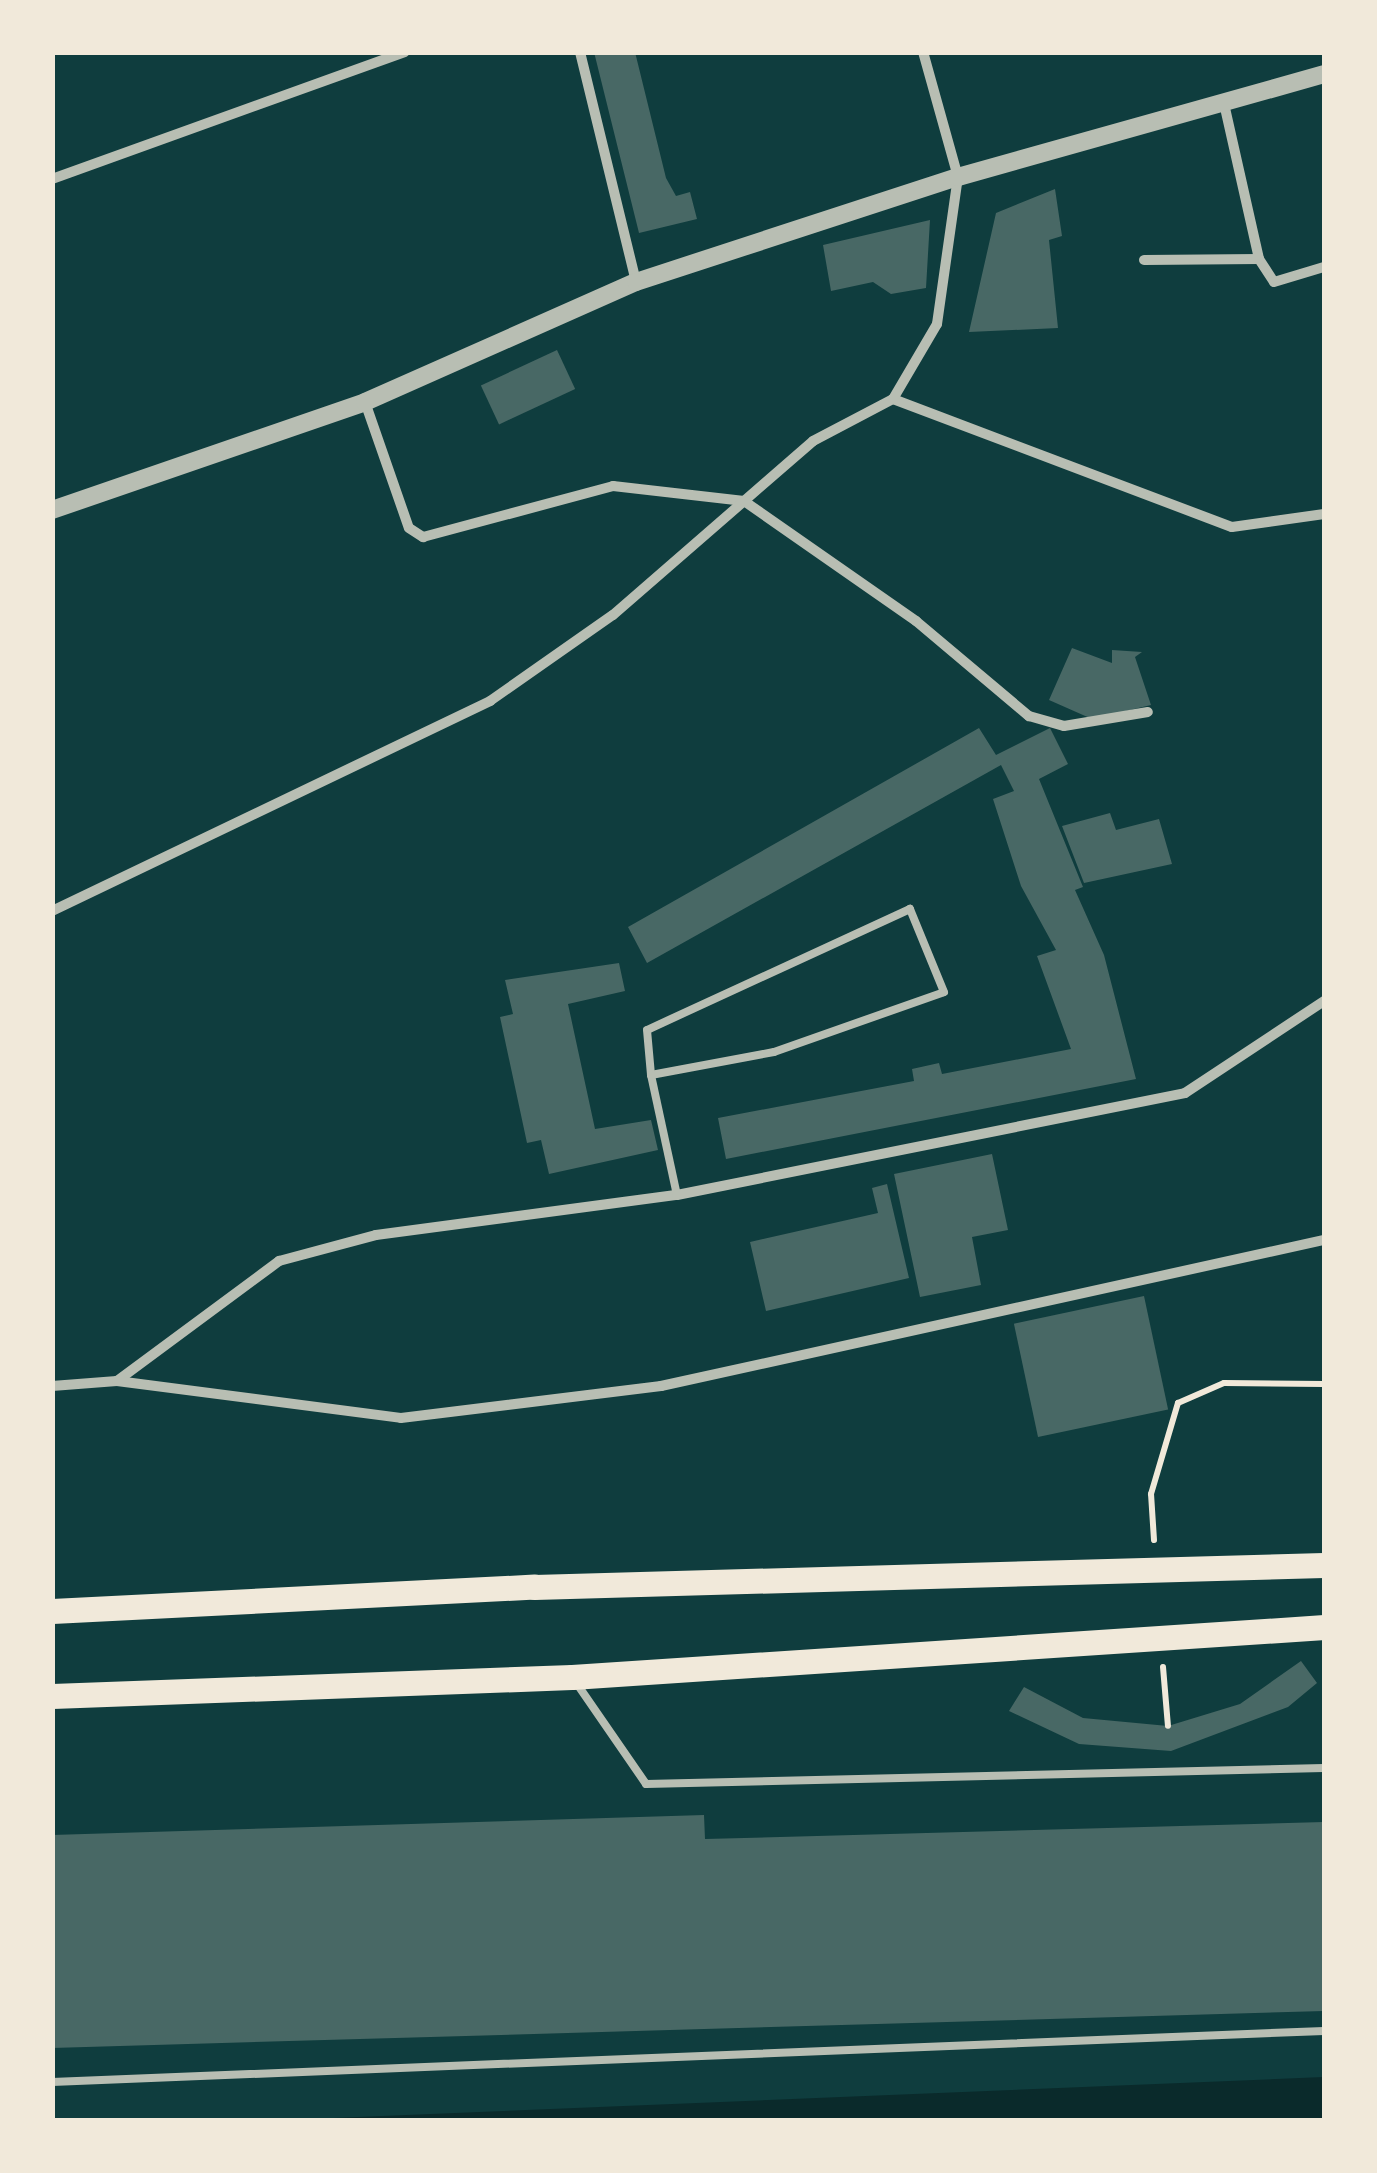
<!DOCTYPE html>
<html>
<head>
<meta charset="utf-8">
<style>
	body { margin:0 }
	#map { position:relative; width:1377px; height:2173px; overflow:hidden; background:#0f3d3e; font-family:Cabin,sans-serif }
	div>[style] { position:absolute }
	.water>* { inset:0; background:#0a2a2b }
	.building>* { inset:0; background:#486865; transform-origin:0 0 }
	.path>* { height:6px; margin:-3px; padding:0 3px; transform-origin:3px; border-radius:3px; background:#f1e9da }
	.service>* { height:8px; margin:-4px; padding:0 4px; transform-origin:4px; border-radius:4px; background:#b8beb3 }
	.minor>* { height:10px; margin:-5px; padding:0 5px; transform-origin:5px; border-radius:5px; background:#b8beb3 }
	.tertiary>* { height:18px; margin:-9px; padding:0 9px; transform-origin:9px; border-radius:9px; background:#b8beb3 }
	.primary>* { height:25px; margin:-12.5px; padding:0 12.5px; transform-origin:12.5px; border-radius:12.5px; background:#f1e9da }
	span { translate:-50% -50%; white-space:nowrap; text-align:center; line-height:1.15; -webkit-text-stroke:8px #f1e9da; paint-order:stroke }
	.frame { position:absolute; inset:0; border:55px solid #f1e9da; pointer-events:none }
</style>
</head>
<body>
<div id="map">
	<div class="water">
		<i style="clip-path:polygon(1324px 2077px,1324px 2120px,285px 2120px)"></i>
	</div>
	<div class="building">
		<i style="clip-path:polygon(594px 52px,635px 52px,666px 178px,676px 196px,690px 192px,697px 219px,639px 233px)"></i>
		<i style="clip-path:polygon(1055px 189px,1062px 236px,1049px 240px,1058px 328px,969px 332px,996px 213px)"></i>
		<i style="clip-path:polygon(930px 220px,926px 288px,891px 294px,873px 282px,831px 291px,823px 245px)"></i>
		<i style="left:557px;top:350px;width:43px;height:84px;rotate:65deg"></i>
		<i style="clip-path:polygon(1072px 648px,1112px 663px,1112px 650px,1142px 652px,1135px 657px,1151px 705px,1092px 719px,1049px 700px)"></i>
		<i style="clip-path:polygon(979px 728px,996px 755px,1050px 728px,1068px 764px,1039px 779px,1083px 887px,1075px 890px,1104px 955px,1136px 1079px,726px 1159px,718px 1118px,914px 1081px,912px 1069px,939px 1063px,942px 1074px,1071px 1049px,1037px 956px,1056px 950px,1021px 886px,993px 799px,1014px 791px,1001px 765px,647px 963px,628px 927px)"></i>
		<i style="clip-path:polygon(1110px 813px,1116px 830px,1159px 819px,1172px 864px,1084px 883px,1062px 826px)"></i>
		<i style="clip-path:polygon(619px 963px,625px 991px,568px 1004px,595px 1129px,651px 1120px,658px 1150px,549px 1174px,541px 1140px,527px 1143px,500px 1017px,513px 1014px,505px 980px)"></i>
		<i style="clip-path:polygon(992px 1154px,1008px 1230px,972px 1237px,981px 1285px,920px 1297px,894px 1174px)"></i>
		<i style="clip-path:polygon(887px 1184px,909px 1278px,766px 1311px,750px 1242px,878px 1213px,872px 1188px)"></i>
		<i style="left:1144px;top:1296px;width:116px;height:133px;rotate:78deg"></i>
		<i style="clip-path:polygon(1301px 1661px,1317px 1683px,1288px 1707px,1171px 1751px,1079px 1744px,1009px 1711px,1024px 1687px,1083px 1718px,1168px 1726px,1240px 1704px)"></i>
		<i style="clip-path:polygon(704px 1815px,705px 1839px,1324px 1822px,1324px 2011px,52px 2048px,52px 1835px)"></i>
	</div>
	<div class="path">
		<i style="left:1154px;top:1540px;width:46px;rotate:-93.7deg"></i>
		<i style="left:1151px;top:1494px;width:95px;rotate:-73.5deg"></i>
		<i style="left:1178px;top:1403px;width:50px;rotate:-23.5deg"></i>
		<i style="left:1224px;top:1383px;width:100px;rotate:0.6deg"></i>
		<i style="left:1163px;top:1667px;width:59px;rotate:85.2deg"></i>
	</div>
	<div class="service">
		<i style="left:651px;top:1075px;width:125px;rotate:-10.6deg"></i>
		<i style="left:774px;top:1052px;width:180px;rotate:-19.4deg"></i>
		<i style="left:944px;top:992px;width:90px;rotate:-112.3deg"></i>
		<i style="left:910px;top:909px;width:289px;rotate:155.3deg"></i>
		<i style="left:647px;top:1030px;width:45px;rotate:84.9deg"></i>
		<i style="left:651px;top:1075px;width:123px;rotate:77.8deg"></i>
		<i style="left:575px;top:1681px;width:125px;rotate:55.4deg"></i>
		<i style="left:646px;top:1784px;width:678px;rotate:-1.35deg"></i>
		<i style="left:52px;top:2082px;width:1273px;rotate:-2.3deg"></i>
	</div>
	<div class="minor">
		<i style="left:580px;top:52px;width:237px;rotate:76.3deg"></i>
		<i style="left:1223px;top:99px;width:164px;rotate:77.3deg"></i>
		<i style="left:1259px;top:259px;width:27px;rotate:57deg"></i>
		<i style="left:1274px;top:282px;width:52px;rotate:-16.7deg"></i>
		<i style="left:52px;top:179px;width:375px;rotate:-19.8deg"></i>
		<i style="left:1144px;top:260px;width:115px;rotate:-0.5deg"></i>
		<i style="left:893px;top:399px;width:362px;rotate:20.7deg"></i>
		<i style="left:1232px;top:527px;width:93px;rotate:-8deg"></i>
		<i style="left:365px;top:402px;width:133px;rotate:70.8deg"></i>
		<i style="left:409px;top:528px;width:17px;rotate:33deg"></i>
		<i style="left:423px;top:537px;width:197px;rotate:-15deg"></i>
		<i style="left:613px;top:486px;width:132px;rotate:6.5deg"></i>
		<i style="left:744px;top:501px;width:210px;rotate:34.9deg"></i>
		<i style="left:916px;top:621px;width:148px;rotate:40.1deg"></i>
		<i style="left:1029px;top:716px;width:36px;rotate:16deg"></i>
		<i style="left:1064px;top:726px;width:85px;rotate:-9.5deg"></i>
		<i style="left:52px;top:911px;width:486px;rotate:-25.6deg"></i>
		<i style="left:490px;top:701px;width:150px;rotate:-35deg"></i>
		<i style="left:613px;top:615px;width:265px;rotate:-41deg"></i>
		<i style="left:813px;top:441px;width:90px;rotate:-27.7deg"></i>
		<i style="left:893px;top:399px;width:87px;rotate:-59.6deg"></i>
		<i style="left:937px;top:324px;width:148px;rotate:-81.9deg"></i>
		<i style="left:958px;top:177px;width:130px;rotate:-105.6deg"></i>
		<i style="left:117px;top:1381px;width:202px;rotate:-36.5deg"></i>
		<i style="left:279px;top:1261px;width:100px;rotate:-15deg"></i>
		<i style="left:376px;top:1235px;width:304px;rotate:-7.6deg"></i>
		<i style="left:677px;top:1195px;width:518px;rotate:-11.35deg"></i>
		<i style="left:1185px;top:1093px;width:167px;rotate:-33.5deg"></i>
		<i style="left:52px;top:1386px;width:65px;rotate:-4.4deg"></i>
		<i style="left:117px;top:1381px;width:286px;rotate:7.4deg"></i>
		<i style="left:401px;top:1418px;width:262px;rotate:-7deg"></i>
		<i style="left:661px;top:1386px;width:679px;rotate:-12.42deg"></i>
	</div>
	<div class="tertiary">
		<i style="left:52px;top:510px;width:331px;rotate:-19deg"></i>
		<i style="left:365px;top:402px;width:296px;rotate:-23.9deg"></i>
		<i style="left:636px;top:282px;width:339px;rotate:-18.1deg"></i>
		<i style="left:958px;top:177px;width:380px;rotate:-15.7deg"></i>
	</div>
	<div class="primary">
		<i style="left:52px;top:1611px;width:483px;rotate:-2.9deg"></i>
		<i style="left:534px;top:1587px;width:790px;rotate:-1.6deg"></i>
		<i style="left:52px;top:1696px;width:520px;rotate:-2.09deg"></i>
		<i style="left:572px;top:1677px;width:754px;rotate:-3.8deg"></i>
	</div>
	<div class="frame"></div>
</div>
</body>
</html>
